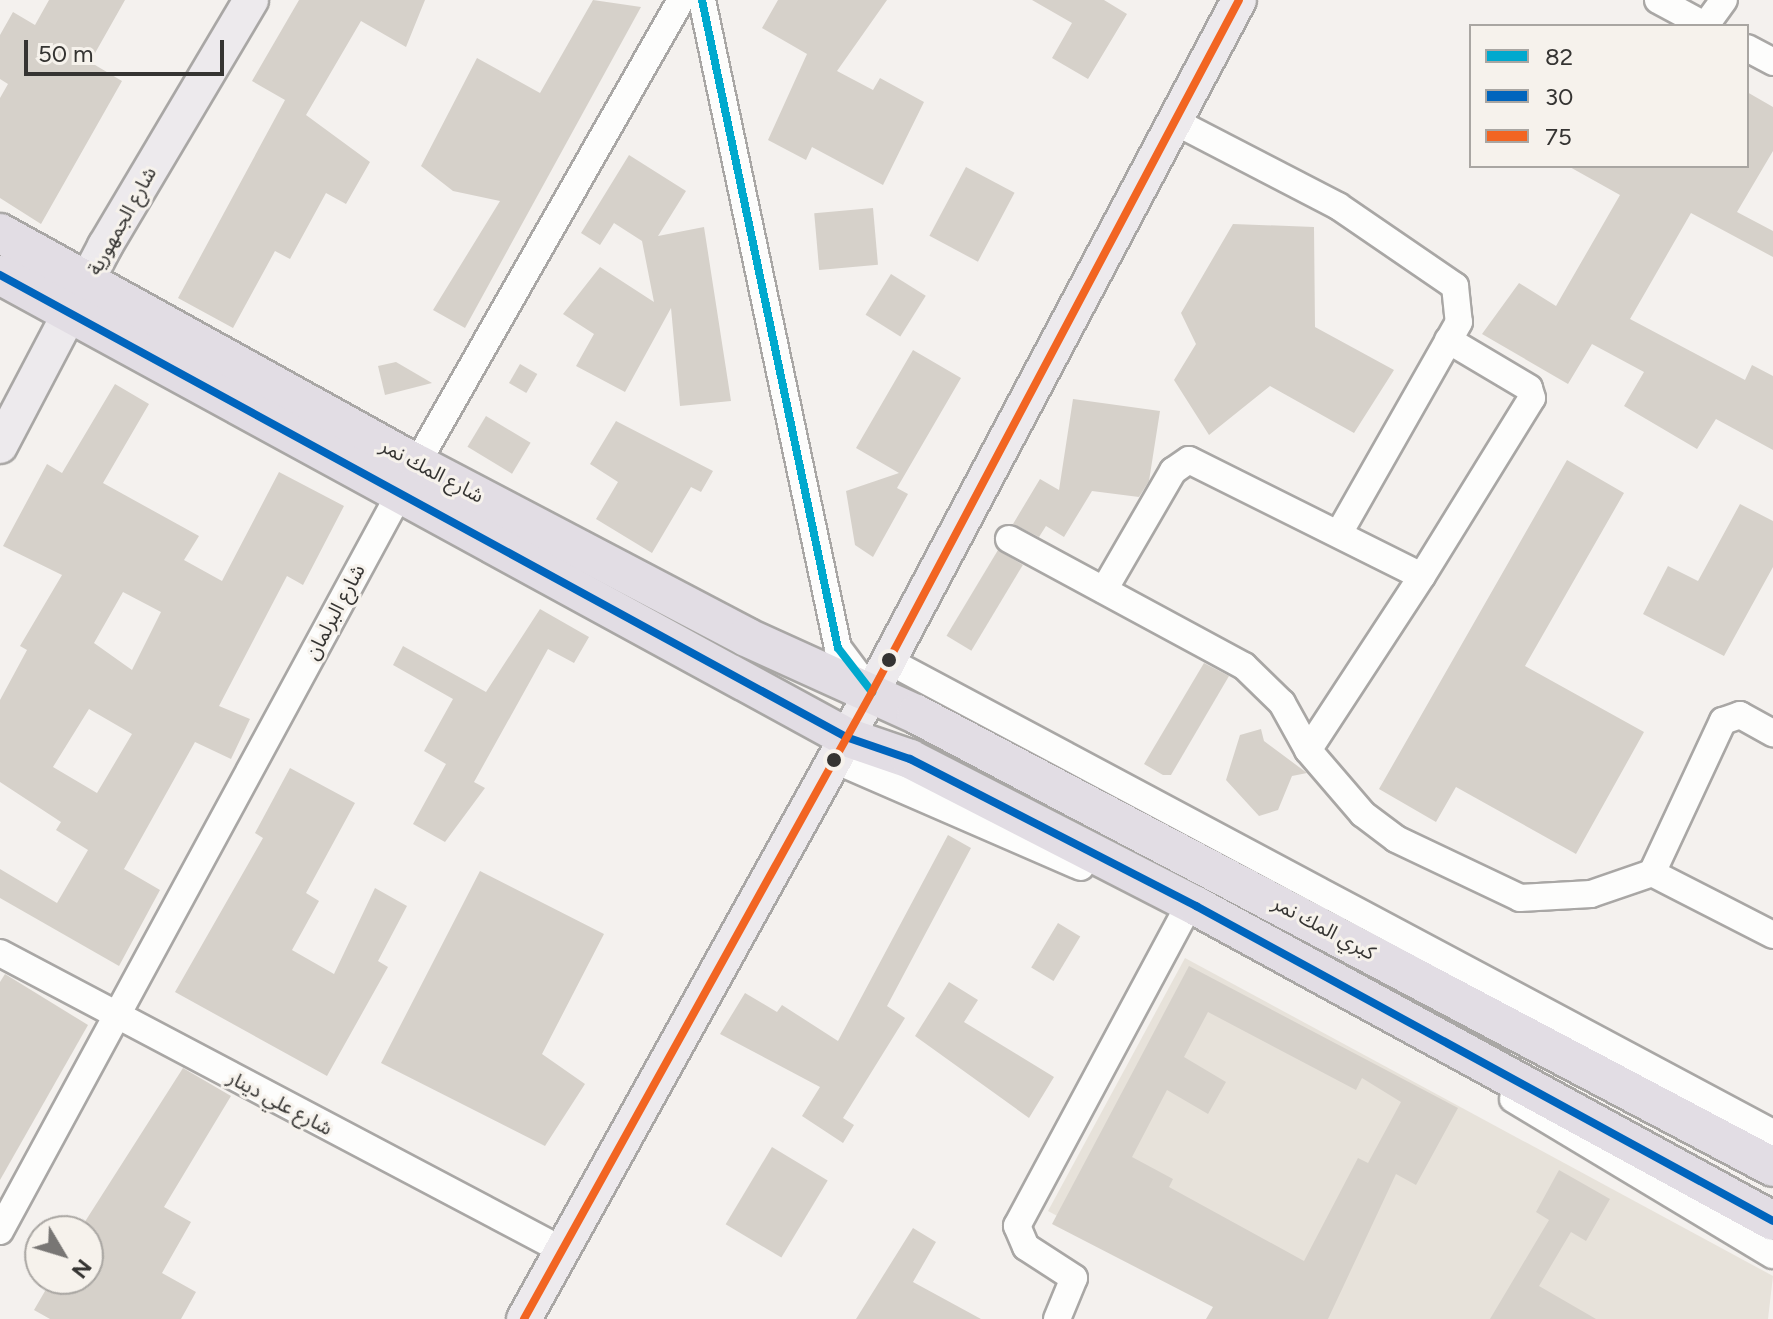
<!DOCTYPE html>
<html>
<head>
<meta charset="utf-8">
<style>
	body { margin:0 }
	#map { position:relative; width:1773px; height:1319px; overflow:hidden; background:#f4f1ee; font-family:Figtree,"Noto Sans Arabic",sans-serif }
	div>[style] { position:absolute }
	.built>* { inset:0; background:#e7e2da }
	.building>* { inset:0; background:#d6d1ca; transform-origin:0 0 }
	.roads { filter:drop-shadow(2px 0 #a9a7a5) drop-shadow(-2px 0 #a9a7a5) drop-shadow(0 2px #a9a7a5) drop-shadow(0 -2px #a9a7a5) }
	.minor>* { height:26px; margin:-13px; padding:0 13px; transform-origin:13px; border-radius:13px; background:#fdfdfc }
	.major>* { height:34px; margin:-17px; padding:0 17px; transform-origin:17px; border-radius:17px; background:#edeaed }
	.highway>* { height:38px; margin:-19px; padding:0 19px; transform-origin:19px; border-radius:19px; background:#e2dde4 }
	.bus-1>* { height:8px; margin:-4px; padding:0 4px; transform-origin:4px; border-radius:4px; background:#00a9ce }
	.bus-2>* { height:8px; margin:-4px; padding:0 4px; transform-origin:4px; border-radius:4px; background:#0065bd }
	.bus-3>* { height:8px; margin:-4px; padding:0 4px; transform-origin:4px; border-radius:4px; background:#f26522 }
	.dots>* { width:22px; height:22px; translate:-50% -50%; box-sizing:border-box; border:4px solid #f6f2ec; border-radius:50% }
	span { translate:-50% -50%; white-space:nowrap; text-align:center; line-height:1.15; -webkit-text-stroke:6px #f6f2ec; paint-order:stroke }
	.street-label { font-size:20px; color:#353432 }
	.legend { position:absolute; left:1469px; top:24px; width:280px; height:144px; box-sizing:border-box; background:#f6f2ec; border:2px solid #a9a6a2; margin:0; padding:10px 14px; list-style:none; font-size:24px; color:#353432 }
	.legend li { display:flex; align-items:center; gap:16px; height:40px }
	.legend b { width:40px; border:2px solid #a9a6a2 }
	.north { position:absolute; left:24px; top:1215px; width:80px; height:80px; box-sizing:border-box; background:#f6f2ec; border:2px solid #a9a6a2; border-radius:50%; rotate:128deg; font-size:22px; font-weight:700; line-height:32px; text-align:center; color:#353432 }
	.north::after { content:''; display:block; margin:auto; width:28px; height:36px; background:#787674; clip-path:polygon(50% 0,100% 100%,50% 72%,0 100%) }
	.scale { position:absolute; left:24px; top:40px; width:200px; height:36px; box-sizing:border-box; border:4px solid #353432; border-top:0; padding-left:10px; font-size:24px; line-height:28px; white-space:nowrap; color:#353432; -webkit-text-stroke:6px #f6f2ec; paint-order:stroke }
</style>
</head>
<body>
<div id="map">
	<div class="built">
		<i style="clip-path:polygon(1185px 958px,1773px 1276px,1768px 1319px,1249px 1319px,1048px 1211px)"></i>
	</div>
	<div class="building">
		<i style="clip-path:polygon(49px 0,125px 0,90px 62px,122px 81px,41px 224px,0 198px,0 98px,8px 84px,0 79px,0 35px,13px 12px,35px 25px)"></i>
		<i style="clip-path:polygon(299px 0,425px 0,406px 47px,361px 21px,306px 115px,370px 162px,346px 204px,326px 193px,290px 259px,275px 251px,233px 328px,178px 298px,285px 100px,252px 81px)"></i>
		<i style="clip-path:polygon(593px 0,641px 7px,465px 328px,433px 310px,500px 201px,453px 191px,421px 166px,477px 58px,540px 93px)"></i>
		<i style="clip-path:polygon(778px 0,887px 0,837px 71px,873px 90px,880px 78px,924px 102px,883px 185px,812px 147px,806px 160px,768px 140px,807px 54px,762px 28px)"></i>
		<i style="clip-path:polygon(1032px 0,1104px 0,1127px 14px,1088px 79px,1052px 58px,1072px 23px)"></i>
		<i style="clip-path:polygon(1747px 92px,1773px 107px,1773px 151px,1737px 212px,1773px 231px,1773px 257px,1691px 213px,1630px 319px,1745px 380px,1752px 365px,1773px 376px,1773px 450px,1716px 419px,1697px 449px,1624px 406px,1644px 372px,1592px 344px,1568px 384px,1482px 334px,1519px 283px,1556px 306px,1620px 195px,1568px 166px,1747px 166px)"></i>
		<i style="clip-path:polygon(629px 155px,686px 191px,658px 236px,704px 227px,731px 401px,680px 406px,671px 308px,625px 392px,576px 366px,594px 334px,563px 314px,600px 267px,654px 302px,642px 241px,614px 223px,600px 245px,581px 233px)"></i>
		<i style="left:966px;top:167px;width:55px;height:78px;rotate:28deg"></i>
		<i style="left:873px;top:208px;width:57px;height:59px;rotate:85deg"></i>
		<i style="clip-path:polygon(1233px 224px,1314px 227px,1315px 327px,1394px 370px,1354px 433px,1270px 386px,1209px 435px,1174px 380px,1196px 344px,1181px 313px)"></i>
		<i style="left:891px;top:274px;width:41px;height:48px;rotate:32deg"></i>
		<i style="clip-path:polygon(913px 350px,961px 378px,897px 488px,908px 494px,873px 557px,855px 545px,846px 491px,899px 473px,856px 448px)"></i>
		<i style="clip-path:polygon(396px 362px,432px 383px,385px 395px,378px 366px)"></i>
		<i style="left:520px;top:364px;width:20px;height:22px;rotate:30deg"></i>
		<i style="clip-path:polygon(evenodd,115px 384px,149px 404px,103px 483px,199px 536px,184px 560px,222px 581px,279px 472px,344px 506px,303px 585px,287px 576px,219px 706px,250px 719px,231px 759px,195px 742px,124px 869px,160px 890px,119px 966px,0 898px,0 869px,57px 903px,88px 850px,56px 830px,61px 822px,0 782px,0 700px,27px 650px,20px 646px,62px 575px,3px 546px,47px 464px,62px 473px,115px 384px,123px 592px,161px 612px,132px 670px,94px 643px,123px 592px,115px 384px,89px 709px,132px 734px,97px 793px,53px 767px,89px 709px)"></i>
		<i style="clip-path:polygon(1073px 399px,1160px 411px,1149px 481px,1139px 497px,1092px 491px,1064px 537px,1046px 526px,1039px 537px,1013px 524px,1040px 479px,1059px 490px)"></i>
		<i style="left:486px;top:416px;width:52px;height:36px;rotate:31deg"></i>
		<i style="clip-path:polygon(616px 421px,713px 471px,701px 492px,691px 487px,652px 553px,596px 519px,618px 482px,590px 464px)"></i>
		<i style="clip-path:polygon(1567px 460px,1624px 493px,1525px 666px,1644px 732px,1576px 854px,1456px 787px,1436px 822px,1379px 789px)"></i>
		<i style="clip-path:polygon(1740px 504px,1773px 521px,1773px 567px,1724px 656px,1643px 614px,1668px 566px,1698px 581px)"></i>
		<i style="left:998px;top:550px;width:29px;height:100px;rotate:31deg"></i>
		<i style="clip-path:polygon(540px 609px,589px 637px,574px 663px,548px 649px,474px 782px,485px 788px,445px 842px,413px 824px,446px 764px,424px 751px,453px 699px,393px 665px,403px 646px,486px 692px)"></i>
		<i style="clip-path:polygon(1204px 663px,1229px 676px,1171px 775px,1163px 775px,1144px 764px)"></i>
		<i style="clip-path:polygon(1261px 729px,1264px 741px,1307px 773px,1292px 776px,1278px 810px,1259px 816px,1226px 780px,1240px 735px)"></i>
		<i style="clip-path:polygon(290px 768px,355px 803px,306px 893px,319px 901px,292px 950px,334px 974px,375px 888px,407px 906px,378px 961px,388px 967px,327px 1076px,175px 992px,263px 838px,255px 833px)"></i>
		<i style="clip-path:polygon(948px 835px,971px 848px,887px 1006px,905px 1018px,843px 1118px,854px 1125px,843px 1143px,802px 1116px,820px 1087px,720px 1034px,745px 993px,777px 1012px,782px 1005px,838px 1041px)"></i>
		<i style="clip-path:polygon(480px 871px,604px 934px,542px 1054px,585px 1084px,545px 1146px,381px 1063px)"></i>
		<i style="left:1058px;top:923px;width:26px;height:52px;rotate:31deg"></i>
		<i style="clip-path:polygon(evenodd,1189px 966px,1458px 1108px,1416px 1185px,1396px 1174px,1328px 1319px,1206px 1319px,1213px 1307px,1052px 1224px,1189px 966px,1208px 1012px,1356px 1090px,1362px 1078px,1401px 1102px,1368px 1163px,1358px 1158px,1304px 1261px,1169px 1187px,1173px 1179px,1132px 1157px,1167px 1090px,1208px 1114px,1226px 1082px,1184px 1057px,1208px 1012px)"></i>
		<i style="clip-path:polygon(5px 974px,88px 1025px,0 1180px,0 982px)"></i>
		<i style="clip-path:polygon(949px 982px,978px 1000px,964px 1022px,1054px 1077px,1029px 1118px,915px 1036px)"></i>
		<i style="clip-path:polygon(183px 1068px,231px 1096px,164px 1207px,191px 1222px,162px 1273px,196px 1292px,181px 1319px,50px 1319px,34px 1310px,52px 1279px,88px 1279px,88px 1231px,79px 1231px)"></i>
		<i style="left:772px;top:1147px;width:65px;height:90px;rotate:31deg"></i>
		<i style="clip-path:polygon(1559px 1170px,1610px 1199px,1586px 1241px,1571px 1232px,1539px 1286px,1596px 1319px,1490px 1319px,1549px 1220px,1536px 1212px)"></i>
		<i style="clip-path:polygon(913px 1228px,936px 1242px,913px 1282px,981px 1319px,856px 1319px)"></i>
	</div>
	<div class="roads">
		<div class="minor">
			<i style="left:702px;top:0;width:662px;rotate:78.15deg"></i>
			<i style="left:838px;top:648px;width:50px;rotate:53.1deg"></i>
			<i style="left:1658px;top:0;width:55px;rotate:28.4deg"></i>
			<i style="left:1705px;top:26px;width:32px;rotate:-54deg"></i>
			<i style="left:1747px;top:48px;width:30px;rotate:28deg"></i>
			<i style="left:1174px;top:121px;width:185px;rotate:27.4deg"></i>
			<i style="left:1338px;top:206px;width:142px;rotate:34.4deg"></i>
			<i style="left:1455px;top:286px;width:36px;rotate:84deg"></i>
			<i style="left:1459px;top:322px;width:243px;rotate:119.6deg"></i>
			<i style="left:1009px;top:539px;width:267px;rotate:28.4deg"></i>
			<i style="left:1244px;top:666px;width:53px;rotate:44.2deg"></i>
			<i style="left:1282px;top:703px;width:54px;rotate:61deg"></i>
			<i style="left:1308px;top:750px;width:84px;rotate:49.3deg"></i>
			<i style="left:1363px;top:814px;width:41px;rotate:37.1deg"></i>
			<i style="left:1396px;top:839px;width:137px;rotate:25.4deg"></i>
			<i style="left:1520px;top:898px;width:71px;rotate:-3.2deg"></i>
			<i style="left:1591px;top:894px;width:65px;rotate:-19deg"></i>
			<i style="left:1652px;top:873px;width:168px;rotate:-65deg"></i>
			<i style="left:1723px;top:721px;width:18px;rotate:-19deg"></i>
			<i style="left:1740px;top:715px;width:38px;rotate:29deg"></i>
			<i style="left:1422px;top:576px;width:209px;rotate:-58.3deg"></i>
			<i style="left:1532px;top:398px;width:10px;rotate:-107deg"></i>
			<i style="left:1529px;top:388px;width:94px;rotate:-149.3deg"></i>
			<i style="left:1104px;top:590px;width:138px;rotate:-59.9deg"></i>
			<i style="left:1173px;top:471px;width:19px;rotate:-35deg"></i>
			<i style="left:1189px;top:460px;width:260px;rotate:26.5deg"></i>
			<i style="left:1422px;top:576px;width:208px;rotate:123.2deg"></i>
			<i style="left:887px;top:660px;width:1004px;rotate:28.1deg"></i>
			<i style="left:835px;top:760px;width:268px;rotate:23.5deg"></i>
			<i style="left:1652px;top:873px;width:136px;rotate:27.1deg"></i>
			<i style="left:0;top:953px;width:636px;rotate:27.86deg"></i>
			<i style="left:1513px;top:1099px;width:303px;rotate:31deg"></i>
			<i style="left:0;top:1231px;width:839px;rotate:-61.54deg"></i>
			<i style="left:400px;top:493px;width:567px;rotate:-60.32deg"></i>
			<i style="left:1057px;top:1319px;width:44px;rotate:-67.5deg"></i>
			<i style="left:1074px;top:1278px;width:57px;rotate:-147.1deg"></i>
			<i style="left:1026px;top:1247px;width:23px;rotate:-113deg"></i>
			<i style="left:1017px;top:1226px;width:351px;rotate:-61.8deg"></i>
		</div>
		<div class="major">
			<i style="left:0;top:446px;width:226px;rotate:-62.3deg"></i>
			<i style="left:105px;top:246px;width:286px;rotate:-59.3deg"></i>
			<i style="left:524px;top:1319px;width:717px;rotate:-60.97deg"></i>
			<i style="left:872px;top:692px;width:783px;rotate:-62.06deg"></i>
		</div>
		<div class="highway">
			<i style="left:0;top:233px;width:479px;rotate:29deg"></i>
			<i style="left:419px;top:465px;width:369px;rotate:27.7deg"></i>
			<i style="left:746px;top:637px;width:187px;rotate:24.4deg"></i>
			<i style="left:916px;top:714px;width:969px;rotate:27.86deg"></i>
			<i style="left:0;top:275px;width:964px;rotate:28.64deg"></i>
			<i style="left:846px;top:737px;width:68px;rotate:19deg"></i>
			<i style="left:910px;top:759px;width:322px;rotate:27.2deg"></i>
			<i style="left:1196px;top:906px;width:657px;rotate:28.63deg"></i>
		</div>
	</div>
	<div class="bus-1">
		<i style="left:702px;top:0;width:662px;rotate:78.15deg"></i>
		<i style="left:838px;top:648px;width:56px;rotate:52.3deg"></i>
	</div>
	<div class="bus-2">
		<i style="left:0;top:275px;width:964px;rotate:28.64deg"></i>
		<i style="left:846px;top:737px;width:68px;rotate:19deg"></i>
		<i style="left:910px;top:759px;width:322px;rotate:27.2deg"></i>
		<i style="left:1196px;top:906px;width:657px;rotate:28.63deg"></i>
	</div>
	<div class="bus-3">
		<i style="left:524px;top:1319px;width:717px;rotate:-60.97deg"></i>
		<i style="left:872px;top:692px;width:783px;rotate:-62.06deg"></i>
	</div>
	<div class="dots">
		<i style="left:889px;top:660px;background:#353432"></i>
		<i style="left:834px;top:760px;background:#353432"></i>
	</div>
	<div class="street-label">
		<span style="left:122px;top:221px;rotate:-61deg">شارع الجمهورية</span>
		<span style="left:432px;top:471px;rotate:28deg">شارع المك نمر</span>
		<span style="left:335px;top:612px;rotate:-62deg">شارع البرلمان</span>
		<span style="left:1324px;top:928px;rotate:28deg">كبري المك نمر</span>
		<span style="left:280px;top:1103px;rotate:28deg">شارع علي دينار</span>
	</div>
	<ul class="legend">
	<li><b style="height:10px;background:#00a9ce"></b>82</li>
	<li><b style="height:10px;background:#0065bd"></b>30</li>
	<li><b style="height:10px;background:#f26522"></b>75</li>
	</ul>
	<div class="north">N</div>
	<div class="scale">50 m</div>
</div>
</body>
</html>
